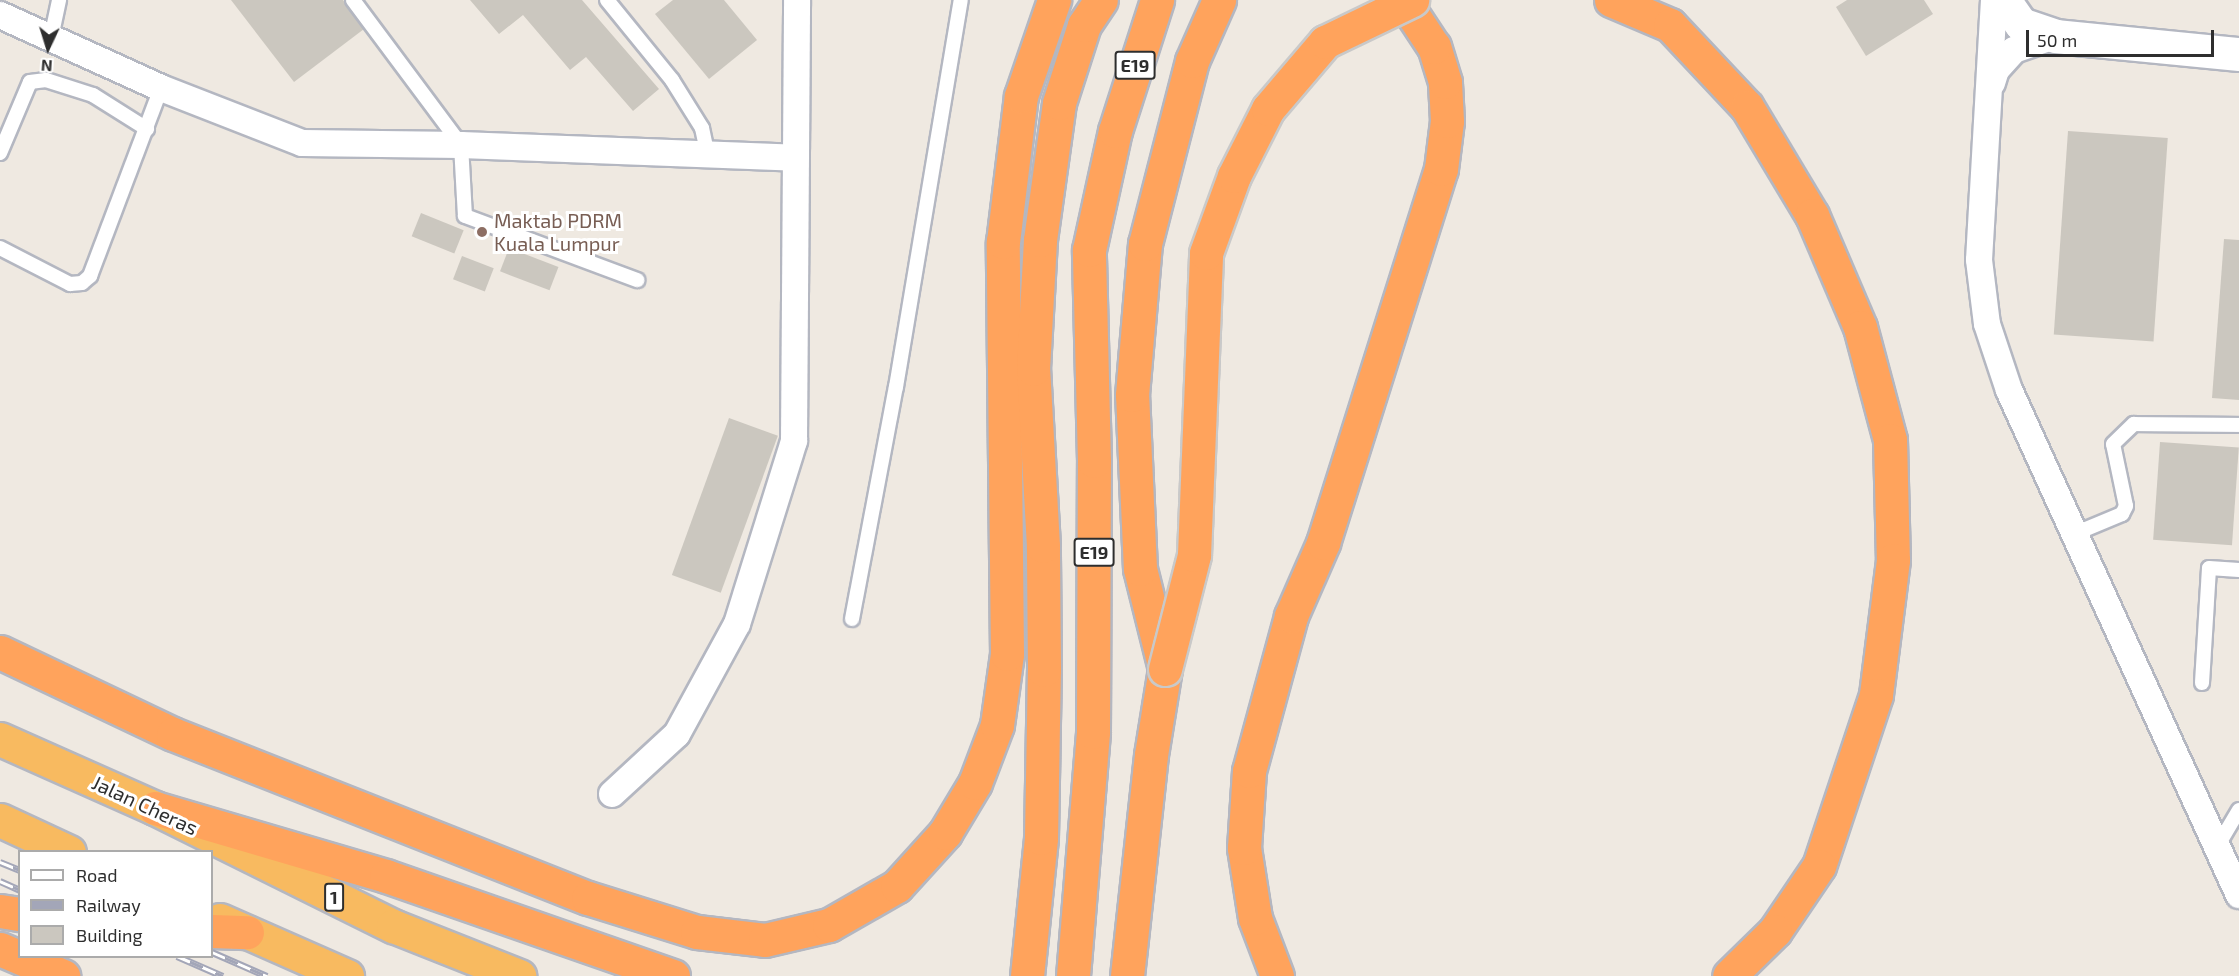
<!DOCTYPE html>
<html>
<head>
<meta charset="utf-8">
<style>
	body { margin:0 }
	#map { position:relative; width:2239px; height:976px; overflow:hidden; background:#efe9e1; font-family:"Exo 2",sans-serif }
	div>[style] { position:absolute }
	.building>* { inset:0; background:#cbc7bf; transform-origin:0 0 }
	.roads { filter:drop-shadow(2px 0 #b4b7c1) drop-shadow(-2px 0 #b4b7c1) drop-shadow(0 2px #b4b7c1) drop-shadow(0 -2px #b4b7c1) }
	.service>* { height:14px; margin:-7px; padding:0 7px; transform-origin:7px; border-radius:7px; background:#fff }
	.minor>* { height:26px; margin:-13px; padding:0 13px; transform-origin:13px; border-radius:13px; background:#fff }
	.tertiary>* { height:33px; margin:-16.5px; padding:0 16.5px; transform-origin:16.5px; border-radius:16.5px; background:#fff }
	.trunk>* { height:33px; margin:-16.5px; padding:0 16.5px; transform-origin:16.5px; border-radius:16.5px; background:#f8ba60 }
	.motorway>* { height:33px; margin:-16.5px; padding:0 16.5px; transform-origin:16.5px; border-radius:16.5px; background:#ffa35c }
	.rail>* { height:7px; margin-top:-3.5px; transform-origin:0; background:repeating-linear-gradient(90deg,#fff 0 14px,#a3a6b8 0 28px); box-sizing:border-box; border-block:2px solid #a3a6b8 }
	.bridges { filter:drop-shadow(2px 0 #c9c9c9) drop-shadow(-2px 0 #c9c9c9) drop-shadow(0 2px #c9c9c9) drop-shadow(0 -2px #c9c9c9) }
	.motorway-bridge>* { height:33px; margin:-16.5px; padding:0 16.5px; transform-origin:16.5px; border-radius:16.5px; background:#ffa35c }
	.dots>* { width:16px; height:16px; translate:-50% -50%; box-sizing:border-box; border:3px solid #fff; border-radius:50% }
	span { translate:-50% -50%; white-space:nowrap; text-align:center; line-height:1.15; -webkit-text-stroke:6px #fff; paint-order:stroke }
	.shield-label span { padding:2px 4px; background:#fff; border:2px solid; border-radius:4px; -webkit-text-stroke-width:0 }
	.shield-label { font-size:18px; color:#2e2e2e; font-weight:700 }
	.education-label { font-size:20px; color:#785e54 }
	.left { translate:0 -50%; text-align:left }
	.street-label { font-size:20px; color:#2e2e2e }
	.legend { position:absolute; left:18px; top:850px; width:195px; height:108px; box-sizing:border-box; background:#fff; border:2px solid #ababab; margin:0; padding:8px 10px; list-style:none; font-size:18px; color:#2e2e2e }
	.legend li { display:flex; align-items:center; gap:12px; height:30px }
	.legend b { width:30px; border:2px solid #ababab }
	.north { position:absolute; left:18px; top:18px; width:60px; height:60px; -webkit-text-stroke:4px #fff; paint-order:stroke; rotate:184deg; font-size:16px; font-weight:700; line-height:24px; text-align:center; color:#2e2e2e }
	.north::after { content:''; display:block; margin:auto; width:21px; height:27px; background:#2e2e2e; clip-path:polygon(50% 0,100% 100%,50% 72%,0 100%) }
	.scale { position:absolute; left:2026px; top:30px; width:188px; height:27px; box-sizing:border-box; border:3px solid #2e2e2e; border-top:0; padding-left:8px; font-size:18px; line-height:21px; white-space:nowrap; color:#2e2e2e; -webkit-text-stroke:4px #fff; paint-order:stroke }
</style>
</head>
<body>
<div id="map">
	<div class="building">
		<i style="clip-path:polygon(231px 0,343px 0,364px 29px,294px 82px)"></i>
		<i style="clip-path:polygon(470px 0,582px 0,659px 89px,633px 111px,586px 57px,570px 70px,523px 15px,499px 34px)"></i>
		<i style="clip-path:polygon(673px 0,724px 0,757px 40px,709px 79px,655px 14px)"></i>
		<i style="clip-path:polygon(1847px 0,1924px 0,1933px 14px,1866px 56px,1836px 7px)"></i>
		<i style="left:2068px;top:131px;width:100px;height:204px;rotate:4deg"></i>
		<i style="left:421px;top:213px;width:46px;height:25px;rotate:22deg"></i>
		<i style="clip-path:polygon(2224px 239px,2239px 240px,2239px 400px,2212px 398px)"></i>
		<i style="left:509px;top:248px;width:53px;height:25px;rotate:21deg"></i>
		<i style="left:462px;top:256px;width:34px;height:25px;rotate:21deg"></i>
		<i style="left:729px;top:418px;width:52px;height:167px;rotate:20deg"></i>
		<i style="left:2160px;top:442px;width:79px;height:98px;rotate:4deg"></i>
	</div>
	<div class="roads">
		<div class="service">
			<i style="left:353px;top:0;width:181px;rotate:53.3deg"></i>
			<i style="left:461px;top:145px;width:71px;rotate:86.8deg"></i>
			<i style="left:465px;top:216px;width:184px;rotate:20.4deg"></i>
			<i style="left:607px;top:0;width:103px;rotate:50.9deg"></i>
			<i style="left:672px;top:80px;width:57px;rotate:58deg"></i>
			<i style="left:702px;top:128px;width:30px;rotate:78deg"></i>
			<i style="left:51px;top:38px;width:39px;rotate:-78deg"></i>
			<i style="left:0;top:153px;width:77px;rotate:-67.1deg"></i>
			<i style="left:30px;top:82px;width:16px;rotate:-7deg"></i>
			<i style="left:46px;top:80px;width:49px;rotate:17.7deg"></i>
			<i style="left:93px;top:95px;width:64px;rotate:32.2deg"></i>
			<i style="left:0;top:248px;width:79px;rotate:27.2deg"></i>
			<i style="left:70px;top:284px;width:12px;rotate:-5deg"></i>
			<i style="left:82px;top:283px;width:11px;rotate:-41deg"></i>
			<i style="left:90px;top:276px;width:201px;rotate:-69.3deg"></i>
			<i style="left:2074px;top:534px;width:52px;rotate:-22.6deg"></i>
			<i style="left:2122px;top:514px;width:9px;rotate:-63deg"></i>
			<i style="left:2126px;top:506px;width:63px;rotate:-101.8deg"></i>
			<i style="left:2113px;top:444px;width:29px;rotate:-44deg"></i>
			<i style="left:2134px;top:424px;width:105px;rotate:0.5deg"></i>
			<i style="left:852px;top:619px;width:236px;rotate:-79.3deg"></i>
			<i style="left:896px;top:387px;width:392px;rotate:-80.5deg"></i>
			<i style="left:2202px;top:683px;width:115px;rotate:-86.5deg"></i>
			<i style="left:2209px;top:568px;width:30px;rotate:4deg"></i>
			<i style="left:2217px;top:847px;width:43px;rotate:-59.3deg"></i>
		</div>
		<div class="minor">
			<i style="left:1994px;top:0;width:260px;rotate:93.3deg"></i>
			<i style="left:1979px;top:260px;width:64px;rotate:82.9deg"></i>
			<i style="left:1987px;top:324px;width:70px;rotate:71.6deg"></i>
			<i style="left:2009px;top:390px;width:555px;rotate:65.51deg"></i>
			<i style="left:0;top:15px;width:177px;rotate:24.4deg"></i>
			<i style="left:161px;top:88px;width:151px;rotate:21.3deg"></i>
			<i style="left:302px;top:143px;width:159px;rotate:0.7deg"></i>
			<i style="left:461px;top:145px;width:335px;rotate:2.2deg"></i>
			<i style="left:1992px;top:83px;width:14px;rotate:-73deg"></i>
			<i style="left:1996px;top:70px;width:27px;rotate:-48deg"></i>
			<i style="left:2014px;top:50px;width:43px;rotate:-18.9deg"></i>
			<i style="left:612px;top:794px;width:88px;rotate:-42.7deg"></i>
			<i style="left:677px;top:734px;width:125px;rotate:-61.4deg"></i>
			<i style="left:737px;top:624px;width:192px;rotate:-72.7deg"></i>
			<i style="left:794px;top:441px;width:441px;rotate:-89.6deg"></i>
		</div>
		<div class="tertiary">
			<i style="left:2004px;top:0;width:29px;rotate:55deg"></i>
			<i style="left:2021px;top:24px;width:36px;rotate:19deg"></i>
			<i style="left:2055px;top:36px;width:185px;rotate:5.6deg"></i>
		</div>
		<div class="trunk">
			<i style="left:0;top:739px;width:170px;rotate:24deg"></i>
			<i style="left:155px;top:808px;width:266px;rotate:26.4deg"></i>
			<i style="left:393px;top:926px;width:136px;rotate:21.6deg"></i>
			<i style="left:0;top:820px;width:76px;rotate:24.9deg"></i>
			<i style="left:220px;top:920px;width:139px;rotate:23.8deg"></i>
		</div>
		<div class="motorway">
			<i style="left:1611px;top:0;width:64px;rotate:23deg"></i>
			<i style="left:1670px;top:25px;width:112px;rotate:46.8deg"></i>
			<i style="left:1747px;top:107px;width:126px;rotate:59deg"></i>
			<i style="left:1812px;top:215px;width:122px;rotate:66.8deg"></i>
			<i style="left:1860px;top:327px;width:117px;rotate:75.1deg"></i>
			<i style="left:1890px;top:440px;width:120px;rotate:88.6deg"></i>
			<i style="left:1893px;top:560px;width:136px;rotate:97.2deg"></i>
			<i style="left:1876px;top:695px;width:180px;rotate:108.4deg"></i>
			<i style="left:1819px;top:866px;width:78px;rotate:124.1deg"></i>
			<i style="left:1775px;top:931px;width:64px;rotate:135.6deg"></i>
			<i style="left:0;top:652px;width:191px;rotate:25.4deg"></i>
			<i style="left:173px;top:734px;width:446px;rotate:21.6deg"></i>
			<i style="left:588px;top:898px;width:114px;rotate:17.3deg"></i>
			<i style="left:697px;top:932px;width:68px;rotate:6.7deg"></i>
			<i style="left:765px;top:940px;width:66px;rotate:-13.2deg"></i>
			<i style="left:829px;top:925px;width:78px;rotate:-29.8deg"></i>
			<i style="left:897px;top:886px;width:72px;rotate:-47.8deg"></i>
			<i style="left:945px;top:833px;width:58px;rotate:-59deg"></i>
			<i style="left:975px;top:783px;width:62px;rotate:-69.2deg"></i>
			<i style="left:997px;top:725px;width:72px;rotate:-82deg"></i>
			<i style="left:1007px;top:654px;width:412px;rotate:-90.6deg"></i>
			<i style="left:1003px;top:242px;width:147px;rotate:-83deg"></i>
			<i style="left:1021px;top:96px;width:102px;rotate:-71deg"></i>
			<i style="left:155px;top:808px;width:241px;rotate:16.4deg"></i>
			<i style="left:386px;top:876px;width:304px;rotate:19.2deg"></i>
			<i style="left:0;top:911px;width:20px;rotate:9deg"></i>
			<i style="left:212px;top:931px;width:35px;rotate:2deg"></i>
			<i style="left:0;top:949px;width:69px;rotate:23.2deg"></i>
			<i style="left:1027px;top:976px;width:139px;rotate:-84.2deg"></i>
			<i style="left:1041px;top:838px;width:168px;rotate:-89deg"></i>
			<i style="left:1044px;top:670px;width:124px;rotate:-90.5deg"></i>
			<i style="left:1043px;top:546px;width:177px;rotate:-93.2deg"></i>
			<i style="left:1033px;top:369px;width:129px;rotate:-86.9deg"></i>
			<i style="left:1040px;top:240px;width:138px;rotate:-82.1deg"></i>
			<i style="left:1059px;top:103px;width:82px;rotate:-72.2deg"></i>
			<i style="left:1084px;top:25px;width:30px;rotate:-56deg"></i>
			<i style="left:1073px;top:976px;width:245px;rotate:-85.3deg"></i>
			<i style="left:1093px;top:732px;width:271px;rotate:-89.8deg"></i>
			<i style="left:1094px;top:461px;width:211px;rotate:-91.4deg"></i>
			<i style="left:1089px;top:250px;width:122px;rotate:-77.7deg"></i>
			<i style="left:1115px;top:131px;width:138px;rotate:-72.2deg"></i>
			<i style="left:1127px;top:976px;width:222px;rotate:-83.8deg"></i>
			<i style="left:1151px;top:755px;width:87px;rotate:-80.8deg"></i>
			<i style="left:1165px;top:669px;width:103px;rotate:-104deg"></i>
			<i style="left:1140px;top:569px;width:174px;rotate:-92.6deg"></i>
			<i style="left:1132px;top:395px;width:152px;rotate:-85.1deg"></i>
			<i style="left:1145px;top:244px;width:189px;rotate:-75.6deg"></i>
			<i style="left:1192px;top:61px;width:67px;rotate:-66.1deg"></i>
			<i style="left:1277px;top:976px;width:62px;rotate:-110.8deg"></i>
			<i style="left:1255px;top:918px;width:71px;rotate:-98.9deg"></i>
			<i style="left:1244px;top:848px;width:77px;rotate:-86.3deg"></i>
			<i style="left:1249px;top:771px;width:161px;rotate:-74.8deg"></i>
			<i style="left:1291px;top:616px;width:80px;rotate:-66.3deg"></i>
			<i style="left:1323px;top:543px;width:392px;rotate:-72.5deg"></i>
			<i style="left:1441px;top:169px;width:48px;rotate:-82.9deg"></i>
			<i style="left:1447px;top:121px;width:39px;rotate:-93deg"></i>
			<i style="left:1445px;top:82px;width:37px;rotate:-107deg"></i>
			<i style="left:1434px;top:47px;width:56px;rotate:-123.4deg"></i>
		</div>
	</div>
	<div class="rail">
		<i style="left:0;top:862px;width:22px;rotate:22deg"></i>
		<i style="left:0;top:881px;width:22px;rotate:24deg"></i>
		<i style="left:212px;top:952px;width:60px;rotate:23.6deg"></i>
		<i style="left:177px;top:956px;width:50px;rotate:23.5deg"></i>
	</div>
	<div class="bridges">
		<div class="motorway-bridge">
			<i style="left:1165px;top:669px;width:118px;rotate:-75.7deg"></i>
			<i style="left:1194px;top:555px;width:302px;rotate:-87.7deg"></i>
			<i style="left:1206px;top:253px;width:82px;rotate:-70deg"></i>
			<i style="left:1234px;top:176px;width:75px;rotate:-63.1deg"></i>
			<i style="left:1268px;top:109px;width:88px;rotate:-49.6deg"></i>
			<i style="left:1325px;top:42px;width:97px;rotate:-25.8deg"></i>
		</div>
	</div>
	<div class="dots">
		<i style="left:482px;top:232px;background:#8d6e63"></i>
	</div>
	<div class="shield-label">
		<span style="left:1135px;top:65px">E19</span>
		<span style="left:1094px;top:552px">E19</span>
		<span style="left:334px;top:897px">1</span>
	</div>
	<div class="education-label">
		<span class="left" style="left:494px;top:232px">Maktab PDRM<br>Kuala Lumpur</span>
	</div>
	<div class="street-label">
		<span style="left:145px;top:805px;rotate:25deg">Jalan Cheras</span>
	</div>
	<ul class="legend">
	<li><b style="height:8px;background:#fff"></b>Road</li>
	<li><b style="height:8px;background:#a3a6b8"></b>Railway</li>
	<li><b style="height:16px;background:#cbc7bf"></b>Building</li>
	</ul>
	<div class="north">N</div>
	<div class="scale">50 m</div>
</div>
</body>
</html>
